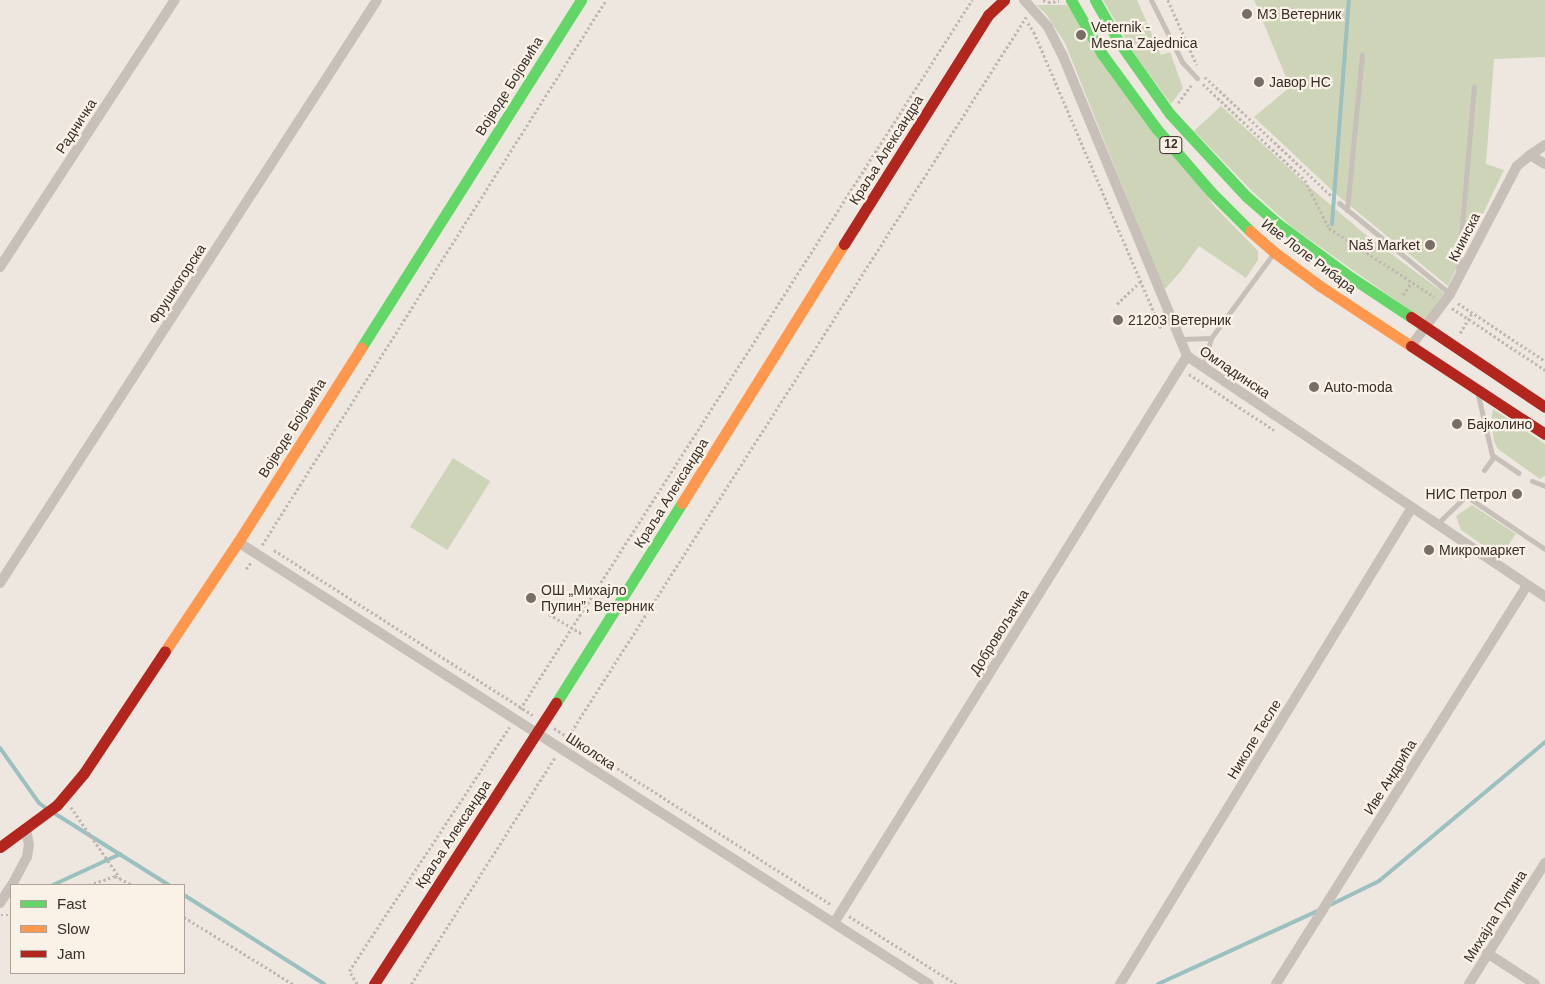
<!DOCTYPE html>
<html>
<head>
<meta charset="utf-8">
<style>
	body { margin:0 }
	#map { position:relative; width:1545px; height:984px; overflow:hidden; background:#eee7e0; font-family:Arial,sans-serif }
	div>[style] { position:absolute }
	.green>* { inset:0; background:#ced4b8; transform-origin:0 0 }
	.stream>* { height:4px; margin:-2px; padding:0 2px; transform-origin:2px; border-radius:2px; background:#9ac0c0 }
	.path>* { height:2.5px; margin-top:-1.25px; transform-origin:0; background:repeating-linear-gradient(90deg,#c0b8b1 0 2.5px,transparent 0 5px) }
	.lane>* { height:5px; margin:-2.5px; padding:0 2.5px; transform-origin:2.5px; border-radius:2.5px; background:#c7c0b9 }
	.street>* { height:10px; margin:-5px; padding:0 5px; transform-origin:5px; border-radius:5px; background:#c7c0b9 }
	.fast>* { height:11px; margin:-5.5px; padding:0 5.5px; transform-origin:5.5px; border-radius:5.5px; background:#63d668 }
	.slow>* { height:11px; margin:-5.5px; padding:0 5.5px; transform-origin:5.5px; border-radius:5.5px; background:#ff974d }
	.jam>* { height:11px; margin:-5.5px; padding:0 5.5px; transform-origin:5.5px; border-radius:5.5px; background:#b3261e }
	.dots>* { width:14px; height:14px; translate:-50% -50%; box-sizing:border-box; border:2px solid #fbf2e7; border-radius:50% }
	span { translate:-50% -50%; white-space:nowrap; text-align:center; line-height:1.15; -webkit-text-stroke:4.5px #fbf2e7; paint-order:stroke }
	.shield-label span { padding:1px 4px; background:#fbf2e7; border:1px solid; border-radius:4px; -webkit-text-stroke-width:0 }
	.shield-label { font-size:12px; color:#382d27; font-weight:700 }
	.poi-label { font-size:14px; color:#382d27 }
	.left { translate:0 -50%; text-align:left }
	.right { translate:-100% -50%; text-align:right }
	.street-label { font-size:14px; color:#382d27 }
	.legend { position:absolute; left:10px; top:884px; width:175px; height:90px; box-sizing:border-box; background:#fbf2e7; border:1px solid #ada39a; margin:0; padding:6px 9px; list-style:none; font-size:15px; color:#382d27 }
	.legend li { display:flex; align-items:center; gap:10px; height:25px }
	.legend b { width:25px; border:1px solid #ada39a }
</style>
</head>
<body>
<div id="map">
	<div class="green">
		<i style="clip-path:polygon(1103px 0,1137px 0,1161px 55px,1170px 52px,1183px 88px,1171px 104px,1136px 56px)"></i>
		<i style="clip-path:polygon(1254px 0,1545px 0,1545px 57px,1494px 59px,1486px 164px,1504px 170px,1448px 286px,1337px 195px,1254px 117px,1290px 87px)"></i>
		<i style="clip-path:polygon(1037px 5px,1067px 5px,1215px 207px,1258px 251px,1258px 260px,1246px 278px,1199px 246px,1181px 271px,1164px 290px,1065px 43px,1046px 14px)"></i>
		<i style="clip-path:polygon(1221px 106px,1306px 184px,1366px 235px,1444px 293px,1425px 321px,1292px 227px,1252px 191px,1194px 131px)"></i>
		<i style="clip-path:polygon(1493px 409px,1545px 444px,1545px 476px,1540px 479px,1498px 449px,1494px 441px,1491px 422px)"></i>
		<i style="left:453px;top:458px;width:44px;height:81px;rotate:32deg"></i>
		<i style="clip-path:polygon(1472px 505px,1516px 534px,1500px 557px,1461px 530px,1456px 516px)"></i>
	</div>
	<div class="stream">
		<i style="left:1332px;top:224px;width:225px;rotate:-85.7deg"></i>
		<i style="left:0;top:748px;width:67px;rotate:54.7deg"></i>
		<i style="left:39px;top:803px;width:9px;rotate:36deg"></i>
		<i style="left:54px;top:813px;width:136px;rotate:32.1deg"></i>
		<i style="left:53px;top:885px;width:74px;rotate:-24.8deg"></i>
		<i style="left:184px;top:895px;width:166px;rotate:32.4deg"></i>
		<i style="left:1328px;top:906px;width:57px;rotate:-26.1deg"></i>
		<i style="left:1379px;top:881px;width:217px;rotate:-39.9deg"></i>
		<i style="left:1158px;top:984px;width:178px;rotate:-24.6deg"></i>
	</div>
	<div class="path">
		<i style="left:1043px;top:0;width:5px;rotate:22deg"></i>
		<i style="left:1048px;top:2px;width:11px;rotate:-5deg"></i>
		<i style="left:1168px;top:0;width:71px;rotate:66deg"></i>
		<i style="left:1028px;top:23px;width:11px;rotate:56deg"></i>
		<i style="left:1034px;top:32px;width:324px;rotate:66.8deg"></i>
		<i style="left:1205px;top:77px;width:175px;rotate:43.2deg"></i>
		<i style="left:1203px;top:84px;width:140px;rotate:43.3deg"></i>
		<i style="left:1305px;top:180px;width:54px;rotate:63.4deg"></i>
		<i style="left:1329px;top:228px;width:126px;rotate:33.1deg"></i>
		<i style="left:1178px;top:103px;width:22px;rotate:-54deg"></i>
		<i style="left:1403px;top:295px;width:15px;rotate:-58deg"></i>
		<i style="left:1458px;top:303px;width:105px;rotate:33.7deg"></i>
		<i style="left:1117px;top:304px;width:32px;rotate:-44deg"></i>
		<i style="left:1452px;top:308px;width:112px;rotate:33.7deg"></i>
		<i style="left:1460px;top:333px;width:23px;rotate:-59deg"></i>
		<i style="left:1189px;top:374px;width:102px;rotate:33.4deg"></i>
		<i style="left:262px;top:545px;width:644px;rotate:-57.74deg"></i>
		<i style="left:274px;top:550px;width:307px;rotate:32.5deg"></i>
		<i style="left:246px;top:569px;width:9px;rotate:-54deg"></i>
		<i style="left:549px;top:614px;width:39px;rotate:31deg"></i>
		<i style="left:520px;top:709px;width:841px;rotate:-57.48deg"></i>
		<i style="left:554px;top:728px;width:330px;rotate:32.5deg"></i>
		<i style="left:566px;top:740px;width:857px;rotate:-57.53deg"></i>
		<i style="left:71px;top:807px;width:86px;rotate:55.4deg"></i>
		<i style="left:89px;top:885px;width:28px;rotate:-19deg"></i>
		<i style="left:115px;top:876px;width:20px;rotate:27deg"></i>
		<i style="left:1px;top:915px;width:10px"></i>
		<i style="left:849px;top:916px;width:127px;rotate:32.4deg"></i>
		<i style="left:184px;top:917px;width:128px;rotate:31.6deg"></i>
		<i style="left:357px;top:984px;width:15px;rotate:-122deg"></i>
		<i style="left:349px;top:971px;width:292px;rotate:-56.7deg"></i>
		<i style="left:411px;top:984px;width:269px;rotate:-57.6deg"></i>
	</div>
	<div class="lane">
		<i style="left:1151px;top:0;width:69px;rotate:63.4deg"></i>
		<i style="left:1182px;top:62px;width:22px;rotate:47deg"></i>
		<i style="left:1339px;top:203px;width:144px;rotate:39.3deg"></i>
		<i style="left:1347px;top:210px;width:156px;rotate:-84.5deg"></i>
		<i style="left:1458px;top:272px;width:186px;rotate:-85.1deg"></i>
		<i style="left:1181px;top:339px;width:30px;rotate:-2deg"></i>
		<i style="left:1203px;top:366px;width:29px;rotate:-74deg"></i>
		<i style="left:1211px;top:338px;width:104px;rotate:-53.6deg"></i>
		<i style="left:1478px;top:395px;width:62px;rotate:76.9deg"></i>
		<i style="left:1492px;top:455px;width:32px;rotate:34deg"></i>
		<i style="left:1484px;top:470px;width:17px;rotate:-54deg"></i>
		<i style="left:1532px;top:481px;width:14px;rotate:21deg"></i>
		<i style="left:1466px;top:496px;width:95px;rotate:33.9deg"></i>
		<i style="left:1436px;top:525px;width:43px;rotate:-44.1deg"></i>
	</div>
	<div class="street">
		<i style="left:1024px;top:0;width:36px;rotate:48deg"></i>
		<i style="left:1048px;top:27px;width:30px;rotate:63deg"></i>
		<i style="left:1062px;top:54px;width:327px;rotate:67.5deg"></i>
		<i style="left:1187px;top:356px;width:432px;rotate:33.9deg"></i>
		<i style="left:1530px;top:155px;width:18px;rotate:-34deg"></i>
		<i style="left:0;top:267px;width:319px;rotate:-56.8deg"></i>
		<i style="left:1411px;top:346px;width:65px;rotate:-53.1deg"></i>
		<i style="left:1450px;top:294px;width:144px;rotate:-62.4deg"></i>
		<i style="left:1517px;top:166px;width:17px;rotate:-40deg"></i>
		<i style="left:1530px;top:155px;width:17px;rotate:31deg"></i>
		<i style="left:238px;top:542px;width:820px;rotate:32.61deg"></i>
		<i style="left:0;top:583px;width:694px;rotate:-57.11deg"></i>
		<i style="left:12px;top:885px;width:32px;rotate:-62deg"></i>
		<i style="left:27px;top:857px;width:12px;rotate:-81deg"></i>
		<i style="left:29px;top:845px;width:15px;rotate:-101deg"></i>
		<i style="left:0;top:903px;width:20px;rotate:-57deg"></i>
		<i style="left:834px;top:923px;width:668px;rotate:-58.09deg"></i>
		<i style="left:1487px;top:953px;width:57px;rotate:32.9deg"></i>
		<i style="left:1120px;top:984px;width:557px;rotate:-58.51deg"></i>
		<i style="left:1276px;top:984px;width:471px;rotate:-57.8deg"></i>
		<i style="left:1469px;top:984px;width:143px;rotate:-57.9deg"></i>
	</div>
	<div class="fast">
		<i style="left:1071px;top:0;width:62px;rotate:60.1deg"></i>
		<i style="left:1102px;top:54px;width:92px;rotate:53.9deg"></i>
		<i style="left:1156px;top:128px;width:84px;rotate:49.3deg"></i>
		<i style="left:1211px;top:192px;width:55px;rotate:45deg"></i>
		<i style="left:1095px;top:0;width:48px;rotate:60.3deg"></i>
		<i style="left:1119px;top:42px;width:88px;rotate:54.7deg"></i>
		<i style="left:1170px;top:114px;width:112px;rotate:47.2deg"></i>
		<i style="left:1246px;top:196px;width:43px;rotate:41.2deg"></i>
		<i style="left:1278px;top:224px;width:84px;rotate:36.3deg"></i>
		<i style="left:1346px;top:274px;width:78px;rotate:33.5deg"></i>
		<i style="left:361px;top:348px;width:412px;rotate:-57.7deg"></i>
		<i style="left:556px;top:703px;width:236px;rotate:-57.8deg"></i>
	</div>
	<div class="slow">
		<i style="left:1250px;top:231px;width:32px;rotate:41deg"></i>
		<i style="left:1274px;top:252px;width:57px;rotate:36.5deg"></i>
		<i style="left:1320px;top:286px;width:109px;rotate:33.4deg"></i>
		<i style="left:682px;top:503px;width:305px;rotate:-58deg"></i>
		<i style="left:165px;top:651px;width:131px;rotate:-56.2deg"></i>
		<i style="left:238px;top:542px;width:230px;rotate:-57.6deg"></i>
	</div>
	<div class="jam">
		<i style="left:844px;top:244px;width:271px;rotate:-57.8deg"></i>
		<i style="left:988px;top:15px;width:22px;rotate:-43deg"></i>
		<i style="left:1411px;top:317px;width:161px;rotate:33.9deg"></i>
		<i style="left:1411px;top:346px;width:160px;rotate:33.3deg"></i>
		<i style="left:0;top:847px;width:71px;rotate:-36.4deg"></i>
		<i style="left:57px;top:805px;width:42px;rotate:-49.8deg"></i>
		<i style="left:84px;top:773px;width:146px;rotate:-56.4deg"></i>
		<i style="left:374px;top:984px;width:335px;rotate:-57.1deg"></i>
	</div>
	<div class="dots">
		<i style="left:1247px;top:14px;background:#786e68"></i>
		<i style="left:1081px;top:35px;background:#786e68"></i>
		<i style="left:1259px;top:82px;background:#786e68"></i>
		<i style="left:1430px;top:245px;background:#786e68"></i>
		<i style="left:1118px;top:320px;background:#786e68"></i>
		<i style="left:1314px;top:387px;background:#786e68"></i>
		<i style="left:1457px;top:424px;background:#786e68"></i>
		<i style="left:1517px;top:494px;background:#786e68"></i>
		<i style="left:1429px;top:550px;background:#786e68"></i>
		<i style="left:531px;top:598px;background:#786e68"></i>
	</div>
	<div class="shield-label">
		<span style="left:1171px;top:145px">12</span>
	</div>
	<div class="poi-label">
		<span class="left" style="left:1257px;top:14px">МЗ Ветерник</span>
		<span class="left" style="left:1091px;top:35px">Veternik -<br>Mesna Zajednica</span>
		<span class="left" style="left:1269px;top:82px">Јавор НС</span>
		<span class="right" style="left:1420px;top:245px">Naš Market</span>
		<span class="left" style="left:1128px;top:320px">21203 Ветерник</span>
		<span class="left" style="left:1324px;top:387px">Auto-moda</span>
		<span class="left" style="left:1467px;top:424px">Бајколино</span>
		<span class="right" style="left:1507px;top:494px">НИС Петрол</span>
		<span class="left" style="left:1439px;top:550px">Микромаркет</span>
		<span class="left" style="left:541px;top:598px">ОШ „Михајло<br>Пупин”, Ветерник</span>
	</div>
	<div class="street-label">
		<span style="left:509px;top:86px;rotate:-58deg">Војводе Бојовића</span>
		<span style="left:76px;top:126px;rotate:-57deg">Радничка</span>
		<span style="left:886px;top:150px;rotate:-58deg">Краља Александра</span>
		<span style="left:1464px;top:237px;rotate:-63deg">Книнска</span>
		<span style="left:1309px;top:256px;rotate:37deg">Иве Лоле Рибара</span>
		<span style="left:177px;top:284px;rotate:-57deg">Фрушкогорска</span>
		<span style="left:1235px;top:372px;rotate:34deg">Омладинска</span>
		<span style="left:292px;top:428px;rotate:-58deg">Војводе Бојовића</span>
		<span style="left:671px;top:493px;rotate:-58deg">Краља Александра</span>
		<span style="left:999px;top:632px;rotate:-58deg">Добровољачка</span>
		<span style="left:1254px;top:739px;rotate:-59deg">Николе Тесле</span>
		<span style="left:591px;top:751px;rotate:33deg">Школска</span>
		<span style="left:1390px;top:777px;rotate:-58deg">Иве Андрића</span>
		<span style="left:453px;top:834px;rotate:-57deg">Краља Александра</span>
		<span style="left:1495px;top:916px;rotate:-58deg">Михајла Пупина</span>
	</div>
	<ul class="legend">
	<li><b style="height:6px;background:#63d668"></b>Fast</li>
	<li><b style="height:6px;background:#ff974d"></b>Slow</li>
	<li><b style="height:6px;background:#b3261e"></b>Jam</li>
	</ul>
</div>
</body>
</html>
